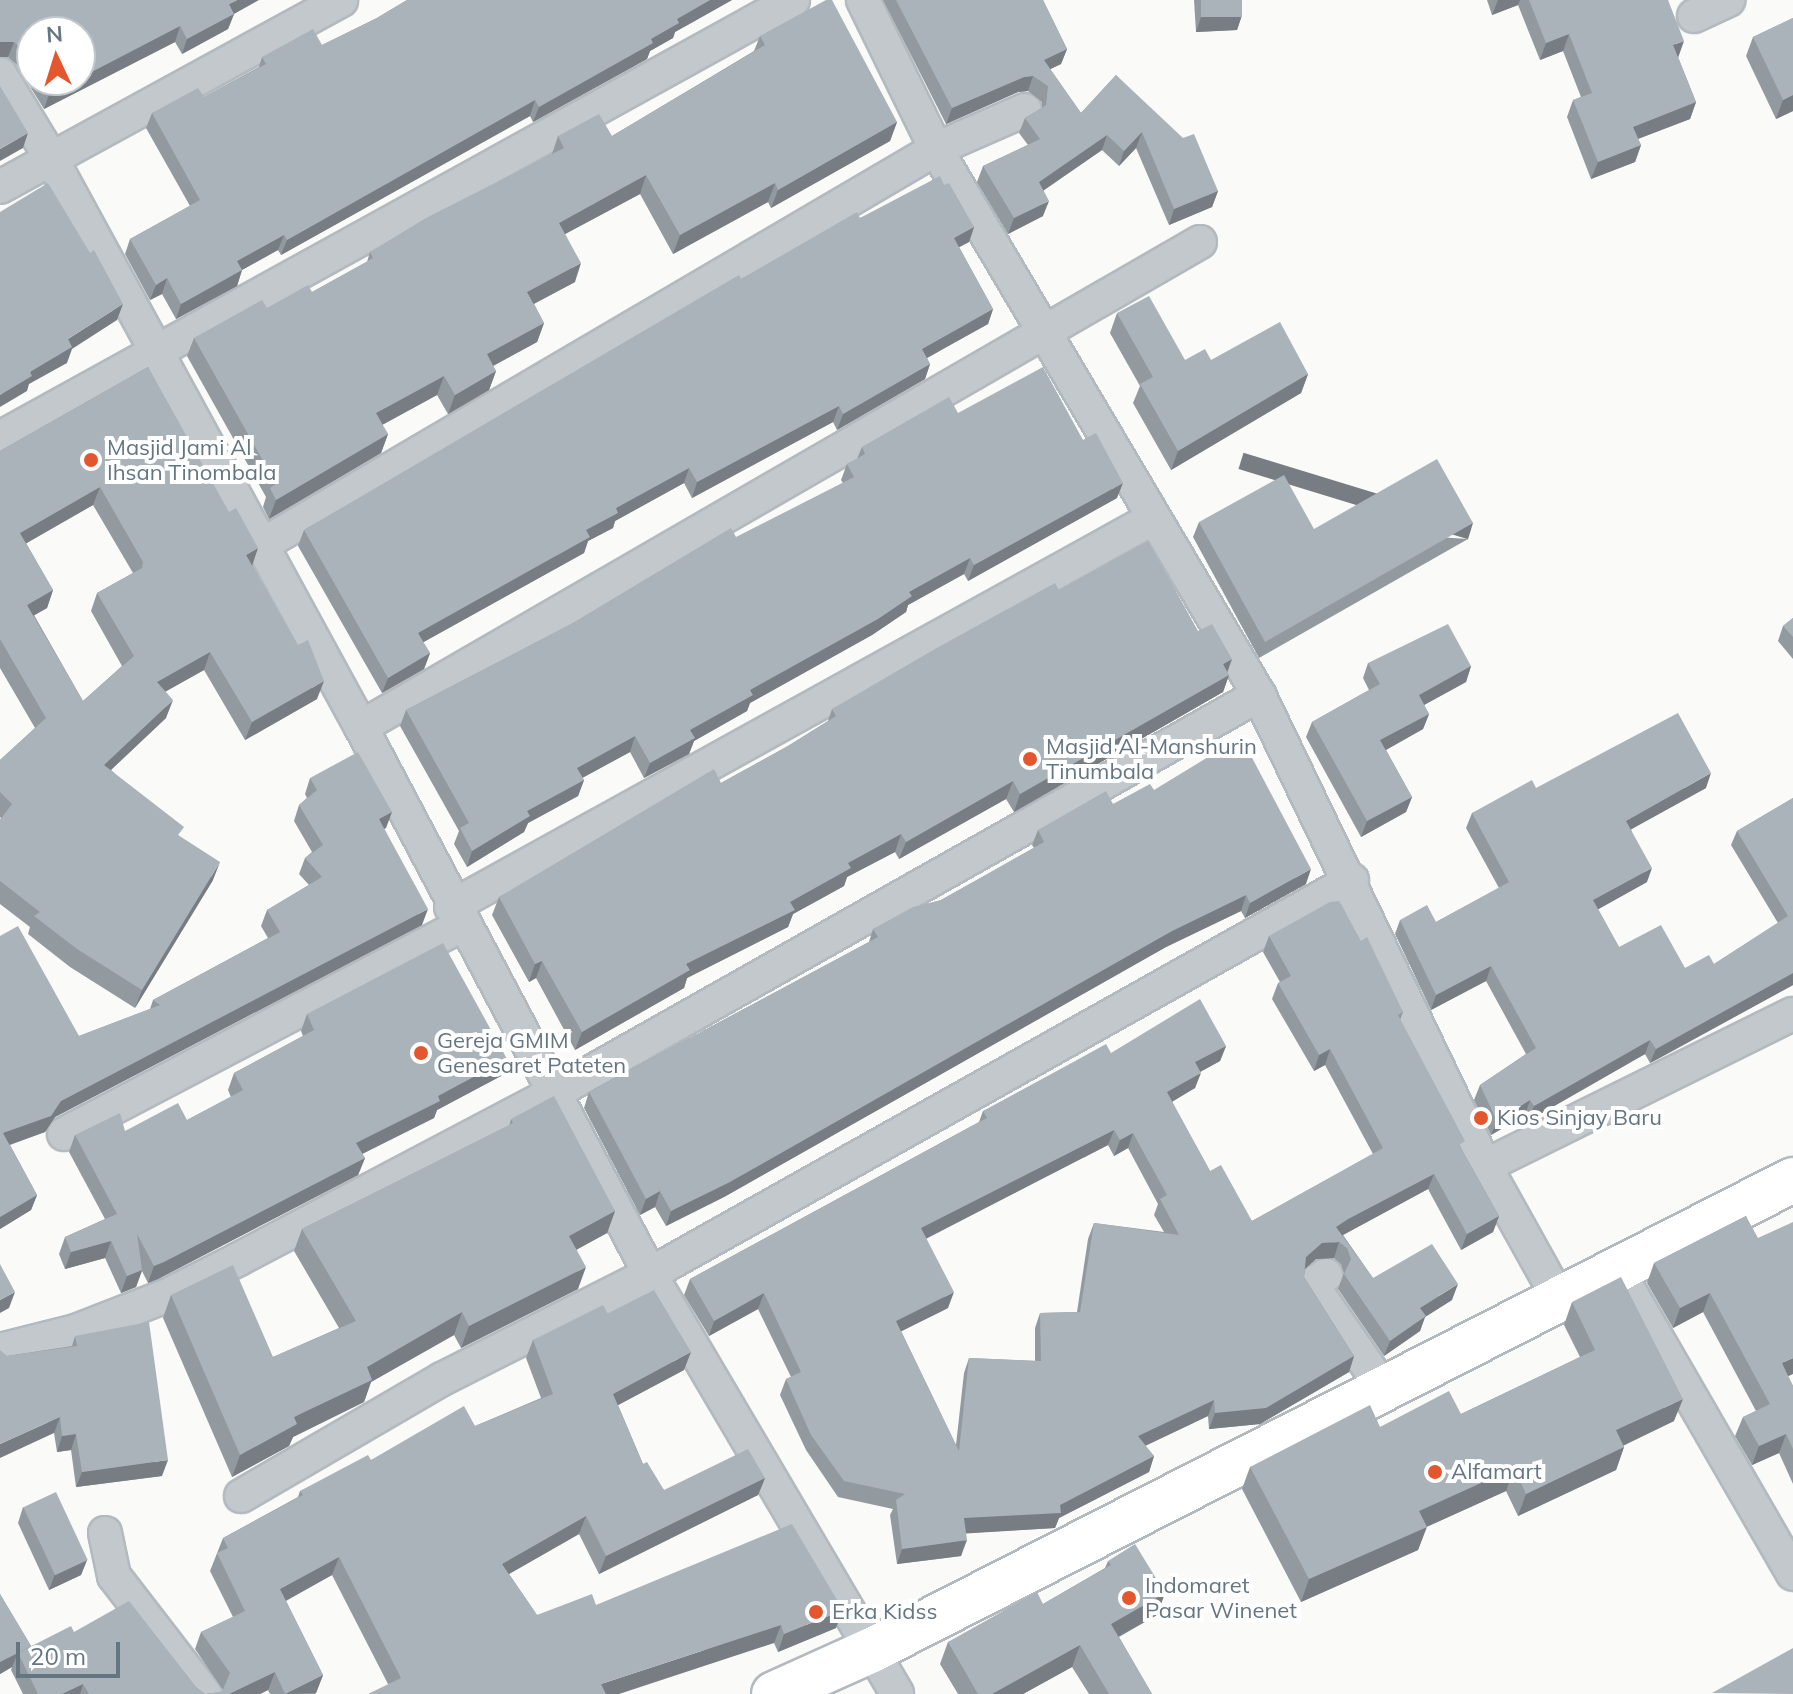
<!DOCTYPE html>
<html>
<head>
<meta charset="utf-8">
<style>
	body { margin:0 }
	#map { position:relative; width:1793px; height:1694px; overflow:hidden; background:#fafaf8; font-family:Mulish,sans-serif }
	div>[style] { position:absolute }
	.roads { filter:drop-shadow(2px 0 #b3babf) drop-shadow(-2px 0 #b3babf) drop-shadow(0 2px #b3babf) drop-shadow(0 -2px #b3babf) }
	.street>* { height:32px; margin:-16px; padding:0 16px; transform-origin:16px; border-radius:16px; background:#c3c8cc }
	.secondary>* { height:44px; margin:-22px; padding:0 22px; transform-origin:22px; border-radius:22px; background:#fff }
	.wall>* { inset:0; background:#929a9f }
	.shaded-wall>* { inset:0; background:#777d82; transform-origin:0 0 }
	.building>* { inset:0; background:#aab3b9; transform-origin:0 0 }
	.dots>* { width:22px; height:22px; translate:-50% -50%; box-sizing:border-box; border:4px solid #fff; border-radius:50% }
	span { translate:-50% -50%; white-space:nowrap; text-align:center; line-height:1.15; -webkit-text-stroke:8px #fff; paint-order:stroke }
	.poi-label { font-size:22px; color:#657683 }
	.left { translate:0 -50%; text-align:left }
	.north { position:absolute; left:16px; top:16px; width:80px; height:80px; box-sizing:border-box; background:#fff; border:2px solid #c1c8cd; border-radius:50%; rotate:356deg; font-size:22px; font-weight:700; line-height:32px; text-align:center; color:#657683 }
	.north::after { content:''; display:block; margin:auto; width:28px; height:36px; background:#e4572e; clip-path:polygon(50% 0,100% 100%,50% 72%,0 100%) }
	.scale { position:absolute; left:16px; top:1642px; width:104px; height:36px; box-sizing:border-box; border:4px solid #657683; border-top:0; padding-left:10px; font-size:24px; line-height:28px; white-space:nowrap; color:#657683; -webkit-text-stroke:6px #fff; paint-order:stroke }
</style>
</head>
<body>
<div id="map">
	<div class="roads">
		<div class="street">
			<i style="left:863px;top:0;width:166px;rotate:63.9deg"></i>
			<i style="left:936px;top:149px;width:634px;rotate:59.39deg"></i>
			<i style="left:1259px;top:695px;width:522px;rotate:64.37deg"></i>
			<i style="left:1485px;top:1166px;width:152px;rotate:60.9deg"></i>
			<i style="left:1694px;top:16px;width:38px;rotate:-25deg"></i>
			<i style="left:0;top:74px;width:100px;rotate:58.8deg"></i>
			<i style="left:52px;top:160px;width:646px;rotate:61.41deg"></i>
			<i style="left:361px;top:727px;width:619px;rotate:62.15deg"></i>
			<i style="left:650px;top:1274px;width:487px;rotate:59.5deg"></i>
			<i style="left:0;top:187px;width:389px;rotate:-28.7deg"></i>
			<i style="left:0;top:438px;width:906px;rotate:-28.91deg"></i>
			<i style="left:260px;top:546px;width:784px;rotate:-30.42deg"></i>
			<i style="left:936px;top:149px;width:97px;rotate:-23.7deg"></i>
			<i style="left:361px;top:727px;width:969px;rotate:-30.03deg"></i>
			<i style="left:451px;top:907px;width:803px;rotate:-28.96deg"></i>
			<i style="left:64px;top:1134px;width:450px;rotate:-27.7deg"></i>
			<i style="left:1485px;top:1166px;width:343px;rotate:-26.3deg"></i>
			<i style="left:1617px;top:1269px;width:352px;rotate:60deg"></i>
			<i style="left:1326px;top:1275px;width:11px;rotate:146deg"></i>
			<i style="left:1317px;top:1281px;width:11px;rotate:90deg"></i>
			<i style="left:1317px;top:1292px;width:116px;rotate:55.5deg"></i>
			<i style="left:0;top:1350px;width:78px;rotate:-14deg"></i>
			<i style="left:76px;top:1331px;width:97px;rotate:-21.3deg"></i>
			<i style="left:166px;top:1296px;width:82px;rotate:-26.9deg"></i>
			<i style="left:239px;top:1259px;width:356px;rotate:-27.8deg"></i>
			<i style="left:554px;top:1093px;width:810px;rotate:-29.45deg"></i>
			<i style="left:241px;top:1496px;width:233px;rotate:-30.2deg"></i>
			<i style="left:442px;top:1379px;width:233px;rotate:-26.8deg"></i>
			<i style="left:650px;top:1274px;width:805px;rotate:-29.3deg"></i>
			<i style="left:105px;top:1533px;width:44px;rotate:78.2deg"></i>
			<i style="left:114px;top:1576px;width:149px;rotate:52.4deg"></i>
		</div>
		<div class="secondary">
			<i style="left:774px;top:1694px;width:107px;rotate:-24.2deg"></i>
			<i style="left:872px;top:1650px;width:1034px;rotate:-27.04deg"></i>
		</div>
	</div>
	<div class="wall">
		<i style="clip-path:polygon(evenodd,0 0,234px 14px,228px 29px,182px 54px,175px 42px,44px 109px,16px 64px,8px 57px,0 0,32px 32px,80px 80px,32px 80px,32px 32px)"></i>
		<i style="clip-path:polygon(407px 0,732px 0,675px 32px,673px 38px,650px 51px,647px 59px,533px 122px,530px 116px,281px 255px,278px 250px,242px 270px,237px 286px,176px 319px,162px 294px,150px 300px,125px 254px,130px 239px,190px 206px,146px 128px,152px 113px,204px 97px,259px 67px,262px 57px,322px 45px,377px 18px)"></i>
		<i style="clip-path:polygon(883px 0,1043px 0,1067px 49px,1061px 64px,1050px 69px,1081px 113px,1116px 75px,1218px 191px,1212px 207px,1169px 225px,1136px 148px,1119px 166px,1102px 150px,1044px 190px,1043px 216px,1008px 234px,977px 182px,983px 166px,1028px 145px,1019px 133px,1025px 118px,1042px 108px,1042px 102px,1028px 91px,1018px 92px,946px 124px)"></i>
		<i style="clip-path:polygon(1194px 0,1242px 0,1242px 15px,1237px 30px,1196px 32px)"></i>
		<i style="clip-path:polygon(1487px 0,1668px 0,1678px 57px,1696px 102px,1690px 119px,1638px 139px,1641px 145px,1635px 162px,1591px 179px,1567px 117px,1573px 100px,1581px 97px,1563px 51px,1540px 60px,1518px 5px,1492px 15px)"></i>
		<i style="clip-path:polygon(1793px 18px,1793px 111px,1776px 119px,1746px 56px,1753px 37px)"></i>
		<i style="clip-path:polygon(760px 36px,897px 122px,890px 141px,771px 208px,768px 202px,673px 254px,640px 194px,565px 234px,575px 282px,534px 304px,544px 323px,537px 342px,493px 366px,496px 371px,489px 390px,448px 414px,437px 395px,382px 425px,388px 434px,381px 453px,269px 519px,263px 507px,266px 497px,187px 356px,194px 338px,267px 308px,312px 292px,367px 262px,370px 252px,552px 154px,558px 136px,612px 136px,754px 51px)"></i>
		<i style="clip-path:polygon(944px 185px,974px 227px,969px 242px,959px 247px,993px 309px,988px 324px,927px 358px,930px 364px,925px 379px,837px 430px,833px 422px,692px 498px,684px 483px,615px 521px,613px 528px,588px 541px,584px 553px,423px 642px,430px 653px,424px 669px,382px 693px,298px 546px,304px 530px,741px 279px,860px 218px)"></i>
		<i style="clip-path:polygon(1117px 313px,1185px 360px,1211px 360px,1308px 374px,1301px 393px,1171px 470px,1133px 403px,1140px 386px,1110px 333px)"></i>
		<i style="clip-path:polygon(evenodd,148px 367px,252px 565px,317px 699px,245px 740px,204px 670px,165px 692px,166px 718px,111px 770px,180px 837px,213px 880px,135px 1008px,70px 967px,28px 934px,30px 927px,0 904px,0 820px,1px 818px,0 817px,0 760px,35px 728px,0 668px,0 451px,148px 367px,93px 505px,133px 573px,97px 593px,91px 611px,122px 666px,83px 701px,34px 615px,47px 608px,53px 590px,26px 543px,93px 505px)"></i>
		<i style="clip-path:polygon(958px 413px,1083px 440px,1117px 498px,968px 581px,964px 574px,908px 605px,906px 612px,872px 635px,750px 703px,747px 711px,694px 741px,689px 754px,644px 778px,630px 752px,582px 778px,584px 780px,578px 796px,528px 823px,524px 832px,467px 867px,454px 844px,459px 831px,400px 726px,406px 710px,843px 483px,841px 480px,847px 464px,857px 459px,862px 447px)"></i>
		<i style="clip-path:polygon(1199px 522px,1314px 529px,1468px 539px,1259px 658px,1193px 537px)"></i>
		<i style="clip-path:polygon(1059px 590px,1198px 631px,1229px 675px,1223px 692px,1014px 812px,1006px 799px,899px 859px,895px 852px,847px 877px,844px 886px,793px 914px,788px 927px,687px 978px,684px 988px,575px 1050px,536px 978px,529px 982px,492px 915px,499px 897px,721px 783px,788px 746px,828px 721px,832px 709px)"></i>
		<i style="clip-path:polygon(1793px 618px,1793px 659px,1778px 641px,1783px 626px)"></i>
		<i style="clip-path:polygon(1368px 663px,1471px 666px,1466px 682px,1424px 705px,1429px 714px,1423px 729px,1386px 750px,1412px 797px,1406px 812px,1361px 837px,1306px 737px,1312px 722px,1369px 690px,1363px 678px)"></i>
		<i style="clip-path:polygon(310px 778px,392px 812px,384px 829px,422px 925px,55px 1117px,45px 1132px,10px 1145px,37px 1195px,31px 1210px,0 1229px,0 936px,79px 1036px,150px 1009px,153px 1000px,268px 938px,261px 926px,267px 910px,309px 885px,299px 874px,305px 858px,312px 852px,294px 821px,299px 805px,307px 798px,305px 794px)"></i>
		<i style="clip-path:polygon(1536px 788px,1706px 788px,1631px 829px,1647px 882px,1598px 909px,1619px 947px,1685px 968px,1714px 964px,1778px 923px,1731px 845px,1737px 831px,1793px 798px,1793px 985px,1658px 1059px,1650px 1063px,1645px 1054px,1528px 1121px,1525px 1115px,1491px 1135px,1474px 1100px,1480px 1085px,1526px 1054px,1486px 981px,1431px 1010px,1395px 934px,1400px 920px,1436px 922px,1499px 888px,1466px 828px,1472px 813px)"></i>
		<i style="clip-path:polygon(1154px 790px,1306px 884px,1245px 918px,1241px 911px,1166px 947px,724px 1197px,666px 1226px,655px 1207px,640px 1215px,584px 1108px,589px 1092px,869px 942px,873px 929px,941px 900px,1034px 848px,1032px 845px,1038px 830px)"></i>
		<i style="clip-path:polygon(evenodd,1269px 936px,1361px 941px,1403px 1012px,1400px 1020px,1462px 1150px,1499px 1216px,1493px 1232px,1461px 1250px,1428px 1189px,1343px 1235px,1373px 1278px,1452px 1300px,1425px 1317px,1420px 1331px,1384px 1356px,1338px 1289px,1344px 1273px,1341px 1264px,1334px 1258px,1316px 1259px,1305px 1269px,1304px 1277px,1354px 1356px,1349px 1372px,1260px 1424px,1209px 1429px,1208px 1416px,1145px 1446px,1154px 1456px,1149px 1472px,1059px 1518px,1055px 1528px,966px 1533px,961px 1556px,897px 1564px,890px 1515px,893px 1509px,838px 1497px,806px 1450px,780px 1395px,786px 1379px,791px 1377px,758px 1309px,709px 1336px,684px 1295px,690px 1279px,979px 1122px,983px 1111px,1111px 1053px,1226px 1046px,1220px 1061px,1200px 1072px,1195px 1088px,1172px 1102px,1210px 1171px,1252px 1221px,1373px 1154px,1325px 1065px,1314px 1071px,1272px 999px,1278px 983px,1280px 982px,1263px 952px,1269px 936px,1108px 1145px,1114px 1156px,1128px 1148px,1158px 1204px,1154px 1215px,1164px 1232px,1094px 1223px,1088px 1239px,1077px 1312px,1040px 1313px,1035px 1328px,1035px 1361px,969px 1358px,964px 1373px,956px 1445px,901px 1331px,948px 1308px,926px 1238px,1108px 1145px)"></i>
		<i style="clip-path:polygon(307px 1014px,507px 1059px,501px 1076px,437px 1110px,434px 1118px,362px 1154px,365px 1158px,358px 1175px,158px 1279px,148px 1283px,142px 1271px,136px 1287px,121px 1293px,105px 1258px,65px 1269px,59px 1254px,65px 1237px,105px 1219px,69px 1152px,75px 1135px,125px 1131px,187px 1120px,231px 1097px,228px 1090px,234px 1073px,303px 1036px,301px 1031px)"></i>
		<i style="clip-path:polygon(511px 1119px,615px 1211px,607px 1233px,576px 1250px,578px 1289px,461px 1348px,454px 1335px,371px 1382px,364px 1402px,293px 1437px,289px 1446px,232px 1477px,163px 1318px,171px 1295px,273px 1357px,339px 1328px,294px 1251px,302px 1229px,509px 1126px)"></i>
		<i style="clip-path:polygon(1746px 1216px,1788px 1376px,1793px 1386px,1793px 1484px,1779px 1453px,1752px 1465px,1735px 1436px,1743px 1417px,1756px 1411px,1703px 1312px,1673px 1328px,1647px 1283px,1654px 1263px)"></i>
		<i style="clip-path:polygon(1572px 1302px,1674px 1421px,1623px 1446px,1624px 1447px,1616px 1470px,1518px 1516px,1506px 1491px,1426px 1527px,1418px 1550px,1301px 1602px,1242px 1489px,1250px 1467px,1380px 1427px,1461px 1414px,1580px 1357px,1564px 1325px)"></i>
		<i style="clip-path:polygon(608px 1314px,684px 1370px,618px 1405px,643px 1464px,664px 1490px,765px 1478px,758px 1495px,599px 1574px,579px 1534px,509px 1574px,537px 1615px,596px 1605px,836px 1628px,778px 1652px,774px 1643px,388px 1684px,332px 1575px,286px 1601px,323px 1675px,316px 1693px,315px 1694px,270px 1694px,268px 1690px,260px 1694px,23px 1694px,11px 1670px,12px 1667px,0 1674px,0 1594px,31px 1646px,74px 1632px,197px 1688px,205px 1694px,222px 1692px,223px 1690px,195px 1649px,201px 1632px,233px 1617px,210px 1571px,223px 1538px,298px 1497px,300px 1491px,371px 1460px,475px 1426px,541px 1398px,526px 1358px,533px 1340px)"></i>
		<i style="clip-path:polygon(75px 1336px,162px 1476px,76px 1487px,71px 1450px,57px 1452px,54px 1433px,7px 1356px,72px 1346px)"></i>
		<i style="clip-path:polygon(23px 1507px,87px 1560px,81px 1575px,49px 1590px,18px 1523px)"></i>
		<i style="clip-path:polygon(1108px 1561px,1165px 1593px,1157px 1615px,1119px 1637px,1152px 1694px,1089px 1694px,1072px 1667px,1023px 1694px,958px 1694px,940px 1664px,948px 1642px,1043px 1604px,1105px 1568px)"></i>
	</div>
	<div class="shaded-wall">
		<i style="clip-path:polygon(237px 0,259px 0,234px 14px,228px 29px,182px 54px,187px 39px,229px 4px)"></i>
		<i style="clip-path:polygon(710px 0,732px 0,675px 32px,673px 38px,650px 51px,647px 59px,533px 122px,539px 107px,651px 39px,677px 19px)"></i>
		<i style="clip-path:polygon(1498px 0,1520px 0,1518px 5px,1492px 15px)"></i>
		<i style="clip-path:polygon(1242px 15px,1237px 30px,1196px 32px,1201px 17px)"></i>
		<i style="clip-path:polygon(180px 26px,175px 42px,44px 109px,49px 94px,77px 80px,80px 80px,80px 78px)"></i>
		<i style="clip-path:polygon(1569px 34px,1563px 51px,1540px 60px,1546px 43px)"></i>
		<i style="clip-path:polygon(1684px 41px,1678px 58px,1673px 45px)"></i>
		<i style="clip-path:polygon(0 42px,14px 42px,8px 57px,0 57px)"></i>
		<i style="clip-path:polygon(1067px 49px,1061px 64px,1038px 75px,1044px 60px)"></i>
		<i style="clip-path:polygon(1033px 76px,1028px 91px,1018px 92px,946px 124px,952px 108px,1024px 77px)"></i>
		<i style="clip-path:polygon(1793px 95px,1793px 111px,1776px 119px,1783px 100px)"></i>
		<i style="clip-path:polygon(535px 100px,530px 116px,281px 255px,287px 240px)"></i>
		<i style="clip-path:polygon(1696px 102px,1690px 119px,1627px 143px,1633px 127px)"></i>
		<i style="clip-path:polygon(897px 122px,890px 141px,771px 208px,778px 190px)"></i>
		<i style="clip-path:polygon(1142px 132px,1136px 148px,1119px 166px,1124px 151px)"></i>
		<i style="clip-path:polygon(28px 133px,23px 148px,0 161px,0 149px)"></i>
		<i style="clip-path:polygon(1107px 135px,1102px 150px,1034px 197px,1039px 182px)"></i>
		<i style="clip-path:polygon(1641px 145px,1635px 162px,1591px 179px,1598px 162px)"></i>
		<i style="clip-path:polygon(646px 175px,640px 194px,552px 241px,559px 223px)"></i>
		<i style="clip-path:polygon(775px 183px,768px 202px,673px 254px,680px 235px)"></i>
		<i style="clip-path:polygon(1218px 191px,1212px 207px,1169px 225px,1174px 209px)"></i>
		<i style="clip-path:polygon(1049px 201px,1043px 216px,1008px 234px,1014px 218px)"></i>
		<i style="clip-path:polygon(974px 227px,969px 242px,948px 253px,954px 238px)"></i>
		<i style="clip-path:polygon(284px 235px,278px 250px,231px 276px,237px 261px)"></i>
		<i style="clip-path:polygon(581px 263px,575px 282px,520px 311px,527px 292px)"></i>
		<i style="clip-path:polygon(242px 270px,237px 286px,176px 319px,181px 304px)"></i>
		<i style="clip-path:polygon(167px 278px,162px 294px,150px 300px,156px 285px)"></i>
		<i style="clip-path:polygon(123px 304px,117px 320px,72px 349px,67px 363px,29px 384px,27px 391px,0 407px,0 395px,30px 372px,68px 339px)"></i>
		<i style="clip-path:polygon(993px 309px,988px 324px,916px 364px,922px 349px)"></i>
		<i style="clip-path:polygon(544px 323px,537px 342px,480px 373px,487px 354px)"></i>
		<i style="clip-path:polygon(930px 364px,925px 379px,837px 430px,843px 414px)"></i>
		<i style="clip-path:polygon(496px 371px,489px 390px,448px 414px,455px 395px)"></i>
		<i style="clip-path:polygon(1308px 374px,1301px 393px,1171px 470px,1178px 451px)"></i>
		<i style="clip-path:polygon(444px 376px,437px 395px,369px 432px,376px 413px)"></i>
		<i style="clip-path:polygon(839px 406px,833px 422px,692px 498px,697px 482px)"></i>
		<i style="clip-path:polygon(388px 434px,381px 453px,269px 519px,276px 500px)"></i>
		<i style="clip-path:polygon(689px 468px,684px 483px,615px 521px,613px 528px,588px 541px,584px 553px,413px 648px,418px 633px,586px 530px,616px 508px)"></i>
		<i style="clip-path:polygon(1123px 483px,1117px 498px,968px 581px,974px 565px)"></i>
		<i style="clip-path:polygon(100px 487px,93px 505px,13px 551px,20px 533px)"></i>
		<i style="left:1473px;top:523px;width:17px;height:240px;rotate:107deg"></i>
		<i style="clip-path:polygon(258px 548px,252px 566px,246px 555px)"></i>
		<i style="clip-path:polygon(970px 558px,964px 574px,908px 605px,906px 612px,872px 635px,750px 703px,747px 711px,694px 741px,689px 754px,644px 778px,650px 763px,690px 730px,750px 690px,909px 592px)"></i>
		<i style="clip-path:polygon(53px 590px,47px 608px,21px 623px,27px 605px)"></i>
		<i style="clip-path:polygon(210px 652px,204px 670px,150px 700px,157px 682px)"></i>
		<i style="clip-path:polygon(430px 653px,424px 669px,382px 693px,388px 678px)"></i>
		<i style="clip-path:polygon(1232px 659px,1226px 676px,1223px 664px)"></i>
		<i style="clip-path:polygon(1471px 666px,1466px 682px,1413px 711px,1419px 695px)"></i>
		<i style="clip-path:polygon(1229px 675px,1223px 692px,1014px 812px,1020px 794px)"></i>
		<i style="clip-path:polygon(324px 681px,317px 699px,245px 740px,252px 722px)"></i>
		<i style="clip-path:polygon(173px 700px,166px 718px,97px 783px,104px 765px)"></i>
		<i style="clip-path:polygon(1429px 714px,1423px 729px,1375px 756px,1380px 740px)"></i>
		<i style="clip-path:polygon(635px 736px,630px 752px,571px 784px,577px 768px)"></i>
		<i style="clip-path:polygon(1711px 773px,1706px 788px,1621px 835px,1626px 821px)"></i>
		<i style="clip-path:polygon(584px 780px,578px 796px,528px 823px,524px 832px,467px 867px,472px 851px,527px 811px)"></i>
		<i style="clip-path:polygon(1013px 781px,1006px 799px,899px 859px,906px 842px)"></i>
		<i style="clip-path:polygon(1412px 797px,1406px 812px,1361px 837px,1367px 821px)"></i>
		<i style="clip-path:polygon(392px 812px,386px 828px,373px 835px,379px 819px)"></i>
		<i style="clip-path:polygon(901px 834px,895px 852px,847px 877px,844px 886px,793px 914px,788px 927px,687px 978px,684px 988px,575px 1050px,582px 1032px,686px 964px,790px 902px,848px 863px)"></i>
		<i style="clip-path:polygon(220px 862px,213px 880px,135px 1008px,142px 990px)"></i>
		<i style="clip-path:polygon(1652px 868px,1647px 882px,1588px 915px,1593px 900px)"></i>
		<i style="clip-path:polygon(1311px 869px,1306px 884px,1245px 918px,1250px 903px)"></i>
		<i style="clip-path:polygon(1246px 895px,1241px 911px,1166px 947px,724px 1197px,666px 1226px,671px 1211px,1172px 931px)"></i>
		<i style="clip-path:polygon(428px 909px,422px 925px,55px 1117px,45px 1132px,0 1148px,3px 1133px,61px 1101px)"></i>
		<i style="clip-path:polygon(542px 961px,536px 978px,529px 982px,535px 964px)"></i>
		<i style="clip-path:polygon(1491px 966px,1486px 981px,1431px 1010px,1436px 995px)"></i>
		<i style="clip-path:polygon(1793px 973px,1793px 985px,1650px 1063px,1656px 1049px)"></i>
		<i style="clip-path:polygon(1650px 1040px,1645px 1054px,1528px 1121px,1534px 1106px)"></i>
		<i style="clip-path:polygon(1226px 1046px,1220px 1061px,1189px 1078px,1195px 1062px)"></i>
		<i style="clip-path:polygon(1330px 1049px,1325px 1065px,1314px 1071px,1319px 1055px)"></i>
		<i style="clip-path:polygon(507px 1059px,501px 1076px,437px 1110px,434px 1118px,350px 1160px,356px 1143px,438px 1096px)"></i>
		<i style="clip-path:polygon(1201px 1073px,1195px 1088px,1161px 1108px,1167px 1092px)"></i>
		<i style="clip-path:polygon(1530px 1100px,1525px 1115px,1491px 1135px,1497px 1121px)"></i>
		<i style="clip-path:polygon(1114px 1130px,1108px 1145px,916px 1244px,921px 1228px)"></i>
		<i style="clip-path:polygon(1133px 1133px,1128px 1148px,1114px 1156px,1120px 1140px)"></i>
		<i style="clip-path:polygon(365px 1158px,358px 1175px,158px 1279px,148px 1283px,154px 1266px)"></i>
		<i style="clip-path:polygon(1434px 1174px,1428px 1189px,1343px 1235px,1331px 1243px,1339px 1242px,1334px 1258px,1316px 1259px,1300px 1273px,1306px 1257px,1336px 1227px,1348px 1219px)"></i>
		<i style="clip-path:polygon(660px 1191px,655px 1207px,640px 1215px,646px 1199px)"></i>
		<i style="clip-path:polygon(37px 1195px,31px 1210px,0 1229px,0 1217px)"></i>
		<i style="clip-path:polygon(615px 1211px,607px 1233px,561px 1258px,569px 1236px)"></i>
		<i style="clip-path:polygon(1499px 1216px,1493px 1232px,1461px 1250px,1467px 1234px)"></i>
		<i style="clip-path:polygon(111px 1241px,105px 1258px,65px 1269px,71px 1252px)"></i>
		<i style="clip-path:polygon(586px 1267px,578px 1289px,461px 1348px,469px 1326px)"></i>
		<i style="clip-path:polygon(142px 1270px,136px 1287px,121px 1293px,127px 1276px)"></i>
		<i style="clip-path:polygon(1458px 1284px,1452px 1300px,1425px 1317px,1420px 1331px,1384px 1356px,1390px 1341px,1420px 1308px)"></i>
		<i style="clip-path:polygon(15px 1292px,9px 1308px,0 1313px,0 1300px)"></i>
		<i style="clip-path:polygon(954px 1292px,948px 1308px,890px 1337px,896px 1321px)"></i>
		<i style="clip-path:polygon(764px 1293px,758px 1309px,709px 1336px,714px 1321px)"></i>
		<i style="clip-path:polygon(1710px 1293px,1703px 1312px,1673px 1328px,1680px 1308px)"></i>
		<i style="clip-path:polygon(462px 1312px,454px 1335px,371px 1382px,364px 1402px,293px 1437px,289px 1446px,232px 1477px,240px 1455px,367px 1367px)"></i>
		<i style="clip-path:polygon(691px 1352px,684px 1370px,607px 1411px,613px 1394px)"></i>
		<i style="clip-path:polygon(1354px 1356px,1349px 1372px,1260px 1424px,1209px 1429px,1215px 1413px)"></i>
		<i style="clip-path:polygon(1793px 1358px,1793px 1374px,1775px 1382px,1782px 1363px)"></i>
		<i style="clip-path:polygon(1683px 1399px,1674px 1421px,1607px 1453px,1616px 1430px)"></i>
		<i style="clip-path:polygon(1214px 1400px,1208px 1416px,1132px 1452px,1138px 1436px)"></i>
		<i style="clip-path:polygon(60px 1417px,54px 1433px,0 1458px,0 1444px)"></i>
		<i style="clip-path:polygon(76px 1434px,71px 1450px,57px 1452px,62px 1436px)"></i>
		<i style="clip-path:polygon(1786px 1434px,1779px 1453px,1752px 1465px,1759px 1446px)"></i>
		<i style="clip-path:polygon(1624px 1447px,1616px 1470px,1518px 1516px,1526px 1494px)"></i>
		<i style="clip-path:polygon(1154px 1456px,1149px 1472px,1059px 1518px,1055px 1528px,958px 1534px,964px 1518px,1060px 1505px)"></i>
		<i style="clip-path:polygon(168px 1460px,162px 1476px,76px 1487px,82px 1472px)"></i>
		<i style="clip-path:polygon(1514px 1468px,1506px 1491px,1411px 1534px,1419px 1511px)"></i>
		<i style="clip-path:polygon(765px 1478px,758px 1495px,599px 1574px,606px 1556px)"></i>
		<i style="clip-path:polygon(586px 1516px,579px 1534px,495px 1582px,502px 1564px)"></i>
		<i style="clip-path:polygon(1427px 1527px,1418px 1550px,1301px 1602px,1309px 1579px)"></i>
		<i style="clip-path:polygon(967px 1540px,961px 1556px,897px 1564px,902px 1549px)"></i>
		<i style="clip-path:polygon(339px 1557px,332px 1575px,274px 1607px,280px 1589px)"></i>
		<i style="clip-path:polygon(87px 1560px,81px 1575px,49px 1590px,55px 1574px)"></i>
		<i style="clip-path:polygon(1165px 1593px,1157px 1615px,1103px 1645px,1111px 1624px)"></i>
		<i style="clip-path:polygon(843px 1610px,836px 1628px,778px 1652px,784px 1634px)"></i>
		<i style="clip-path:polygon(781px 1625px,774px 1643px,619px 1694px,598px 1694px,601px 1684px)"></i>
		<i style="clip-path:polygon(1080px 1645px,1072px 1667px,1023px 1694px,992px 1694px)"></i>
		<i style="clip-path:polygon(18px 1653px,12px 1667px,0 1674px,0 1662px)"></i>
		<i style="clip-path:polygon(275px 1672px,268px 1690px,260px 1694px,229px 1694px)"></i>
		<i style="clip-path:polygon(323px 1675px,316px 1693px,285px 1694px)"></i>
		<i style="clip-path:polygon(83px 1684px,80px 1694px,62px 1694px)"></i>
	</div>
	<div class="building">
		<i style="clip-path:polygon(0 0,237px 0,229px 4px,234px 14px,187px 39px,180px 26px,80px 78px,80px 32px,32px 32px,32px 66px,21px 48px,14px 42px,0 42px)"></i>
		<i style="clip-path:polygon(407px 0,710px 0,677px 19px,679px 23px,651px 39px,653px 43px,539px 107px,535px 100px,287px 240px,284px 235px,237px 261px,242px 270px,181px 304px,167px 278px,156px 285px,130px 239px,200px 200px,152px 113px,198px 88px,204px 97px,266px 64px,262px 57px,313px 29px,322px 45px,377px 18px)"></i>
		<i style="clip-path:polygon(826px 0,832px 0,897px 122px,778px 190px,775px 183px,680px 235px,646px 175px,559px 223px,581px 263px,527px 292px,544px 323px,487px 354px,496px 371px,455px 395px,444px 376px,376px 413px,388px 434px,276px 500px,270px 488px,276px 484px,194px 338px,262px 300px,267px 308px,308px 285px,312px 292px,373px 258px,370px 252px,426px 218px,564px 148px,558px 136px,599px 114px,612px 136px,765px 45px,760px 36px)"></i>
		<i style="clip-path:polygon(896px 0,1043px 0,1067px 49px,1044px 60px,1081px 113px,1116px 75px,1183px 138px,1194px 134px,1218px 191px,1174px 209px,1142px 132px,1124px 151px,1107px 135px,1039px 182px,1049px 201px,1014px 218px,983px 166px,1040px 139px,1025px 118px,1046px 105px,1048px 86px,1033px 76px,1024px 77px,952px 108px)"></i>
		<i style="left:1201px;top:0;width:41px;height:17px"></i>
		<i style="clip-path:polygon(1529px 0,1668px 0,1684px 41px,1673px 45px,1696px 102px,1633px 127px,1641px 145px,1598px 162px,1573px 100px,1592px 93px,1569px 34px,1546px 43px)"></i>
		<i style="clip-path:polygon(1793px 18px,1793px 95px,1783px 100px,1753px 37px)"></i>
		<i style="clip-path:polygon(41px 80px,77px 80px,49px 94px)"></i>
		<i style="clip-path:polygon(0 86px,28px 133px,0 149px)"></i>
		<i style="clip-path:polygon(940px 176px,944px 185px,949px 183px,974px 227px,954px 238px,993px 309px,922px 349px,930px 364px,843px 414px,839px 406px,697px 482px,689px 468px,616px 508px,618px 513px,586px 530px,590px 537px,418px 633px,430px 653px,388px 678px,304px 530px,739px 275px,741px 279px,857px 212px,860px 218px)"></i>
		<i style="clip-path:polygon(48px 183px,90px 253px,94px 250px,123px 304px,68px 339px,72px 347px,30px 372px,32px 376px,0 395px,0 212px)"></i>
		<i style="clip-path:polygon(1149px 296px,1185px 360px,1205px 349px,1211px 360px,1280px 322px,1308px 374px,1178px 451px,1140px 384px,1153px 377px,1117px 313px)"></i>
		<i style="clip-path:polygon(evenodd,148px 367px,229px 512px,236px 508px,258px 548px,246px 555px,298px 645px,308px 640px,324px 681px,252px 722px,210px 652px,157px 682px,173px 700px,104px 765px,184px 827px,178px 835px,220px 862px,142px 990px,77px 949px,34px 916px,40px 912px,0 881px,0 820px,12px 804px,0 792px,0 760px,46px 718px,0 639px,0 451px,148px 367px,100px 487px,143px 562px,142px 568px,97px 593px,134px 656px,83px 701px,27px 605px,53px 590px,20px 533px,100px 487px)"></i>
		<i style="clip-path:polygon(1043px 367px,1083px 440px,1096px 433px,1123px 483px,974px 565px,970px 558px,909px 592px,912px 596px,878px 619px,750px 690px,753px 695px,690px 730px,695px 738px,650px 763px,635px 736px,577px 768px,584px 780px,527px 811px,530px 816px,472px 851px,460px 828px,469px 823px,406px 710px,571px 624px,731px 528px,736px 537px,854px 477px,847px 464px,865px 454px,862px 447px,949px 397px,958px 413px)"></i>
		<i style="clip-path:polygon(1437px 459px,1473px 523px,1265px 642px,1199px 522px,1284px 475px,1314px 529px)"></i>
		<i style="clip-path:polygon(1148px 541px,1198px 631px,1212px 624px,1232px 659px,1223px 664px,1229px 675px,1020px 794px,1013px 781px,906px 842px,901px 834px,848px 863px,851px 868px,790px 902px,795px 910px,686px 964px,690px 970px,582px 1032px,542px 961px,535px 964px,499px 897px,714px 769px,721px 783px,788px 746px,836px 716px,832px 709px,935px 649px,1055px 583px,1059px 590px)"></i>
		<i style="clip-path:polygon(1793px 618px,1793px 637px,1783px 626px)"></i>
		<i style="clip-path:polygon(1448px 624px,1471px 666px,1419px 695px,1429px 714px,1380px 740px,1412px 797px,1367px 821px,1312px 722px,1380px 684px,1368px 663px)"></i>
		<i style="clip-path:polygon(1678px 713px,1711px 773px,1626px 821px,1652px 868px,1593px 900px,1619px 947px,1661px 925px,1685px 968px,1709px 955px,1714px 964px,1788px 916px,1737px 831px,1793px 798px,1793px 973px,1663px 1045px,1656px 1049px,1650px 1040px,1534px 1106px,1530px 1100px,1497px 1121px,1480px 1085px,1536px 1048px,1491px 966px,1436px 995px,1400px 920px,1427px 905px,1436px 922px,1509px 882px,1472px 813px,1532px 780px,1536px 788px)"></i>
		<i style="clip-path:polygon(1241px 737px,1311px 869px,1250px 903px,1246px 895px,1172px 931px,730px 1182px,671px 1211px,660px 1191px,646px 1199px,589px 1092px,878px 937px,873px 929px,913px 907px,941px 900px,1044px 842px,1038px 830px,1106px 791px,1113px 804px,1150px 784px,1154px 790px)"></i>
		<i style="clip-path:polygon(358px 752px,392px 812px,379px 819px,428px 909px,61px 1101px,51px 1116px,3px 1133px,37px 1195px,0 1217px,0 936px,18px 926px,79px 1036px,160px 1005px,153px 1000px,280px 932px,267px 910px,322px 877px,305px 858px,323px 845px,299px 805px,317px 790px,310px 778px)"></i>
		<i style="clip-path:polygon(evenodd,1339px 901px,1361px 941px,1367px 937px,1403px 1012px,1398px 1015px,1465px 1141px,1459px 1145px,1499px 1216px,1467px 1234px,1434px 1174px,1348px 1219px,1336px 1227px,1373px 1278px,1432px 1244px,1458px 1284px,1420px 1308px,1426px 1316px,1390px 1341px,1344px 1274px,1351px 1259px,1347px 1248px,1339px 1242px,1322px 1243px,1306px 1257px,1304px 1277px,1354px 1356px,1266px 1408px,1215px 1413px,1214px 1400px,1138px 1436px,1154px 1456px,1060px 1505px,1061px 1513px,964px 1518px,967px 1540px,902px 1549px,896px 1500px,905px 1494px,844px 1481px,811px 1435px,786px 1379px,801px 1372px,764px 1293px,714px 1321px,690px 1279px,987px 1118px,983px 1111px,1077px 1060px,1106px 1044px,1111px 1053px,1200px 999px,1226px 1046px,1195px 1062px,1201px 1073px,1167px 1092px,1210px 1171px,1221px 1165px,1252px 1221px,1383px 1148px,1330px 1049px,1319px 1055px,1278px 983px,1291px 976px,1269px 936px,1330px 902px,1339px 901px,1114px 1130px,1120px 1140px,1133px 1133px,1167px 1195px,1160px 1199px,1179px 1235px,1094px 1223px,1080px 1312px,1040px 1313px,1041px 1361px,969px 1358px,959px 1451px,896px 1321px,954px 1292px,921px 1228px,1114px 1130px)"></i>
		<i style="clip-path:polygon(443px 943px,507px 1059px,438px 1096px,440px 1101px,356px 1143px,365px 1158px,164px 1262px,154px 1266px,137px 1234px,142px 1270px,127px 1276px,111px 1241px,71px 1252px,65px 1237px,117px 1214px,75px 1135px,120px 1113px,125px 1131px,178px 1103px,187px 1120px,243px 1090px,234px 1073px,314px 1030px,307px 1014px)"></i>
		<i style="clip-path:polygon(554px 1096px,615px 1211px,569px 1236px,586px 1267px,469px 1326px,462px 1312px,367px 1367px,372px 1380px,294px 1417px,297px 1424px,240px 1455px,171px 1295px,233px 1265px,273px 1357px,356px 1321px,302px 1229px,513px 1123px,511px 1119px)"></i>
		<i style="clip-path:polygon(1746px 1216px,1758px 1238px,1793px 1222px,1793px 1358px,1782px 1363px,1793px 1386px,1793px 1449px,1786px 1434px,1759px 1446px,1743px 1417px,1770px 1404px,1710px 1293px,1680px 1308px,1654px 1263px)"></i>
		<i style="clip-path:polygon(0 1264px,15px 1292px,0 1300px)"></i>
		<i style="clip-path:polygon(1621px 1277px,1683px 1399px,1616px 1430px,1624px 1447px,1526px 1494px,1514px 1468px,1419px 1511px,1427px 1527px,1309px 1579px,1250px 1467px,1370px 1405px,1380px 1427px,1449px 1391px,1461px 1414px,1595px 1350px,1572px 1302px)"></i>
		<i style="clip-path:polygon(654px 1290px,691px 1352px,613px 1394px,643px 1464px,647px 1462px,664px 1490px,748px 1449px,765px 1478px,606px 1556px,586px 1516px,502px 1564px,537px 1615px,592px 1594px,596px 1605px,792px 1524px,843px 1610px,784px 1634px,781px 1625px,601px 1684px,606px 1694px,368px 1694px,401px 1678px,339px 1557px,280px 1589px,323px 1675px,285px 1694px,275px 1672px,229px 1694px,89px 1694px,83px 1684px,62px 1694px,38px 1694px,18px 1653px,71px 1626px,74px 1632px,129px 1601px,197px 1688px,205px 1694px,222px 1692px,230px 1673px,201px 1632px,245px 1611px,217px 1553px,228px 1548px,223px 1538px,303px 1495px,300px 1491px,368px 1455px,371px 1460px,464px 1406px,475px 1426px,553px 1394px,533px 1340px,603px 1305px,608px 1314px)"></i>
		<i style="clip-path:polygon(149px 1322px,168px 1460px,82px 1472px,76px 1434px,62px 1436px,60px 1417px,0 1444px,0 1350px,7px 1356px,77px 1346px,75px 1336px)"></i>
		<i style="left:56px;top:1492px;width:75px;height:36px;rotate:65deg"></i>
		<i style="clip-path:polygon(1135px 1544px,1165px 1593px,1111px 1624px,1152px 1694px,1109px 1694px,1080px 1645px,992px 1694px,978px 1694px,948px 1642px,1037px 1592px,1043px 1604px,1111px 1565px,1108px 1561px)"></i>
		<i style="clip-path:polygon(0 1594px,31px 1646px,0 1662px)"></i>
		<i style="clip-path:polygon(1793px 1648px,1793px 1694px,1712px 1693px)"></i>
	</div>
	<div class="dots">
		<i style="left:91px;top:460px;background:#e4572e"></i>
		<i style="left:1030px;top:759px;background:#e4572e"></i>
		<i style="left:421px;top:1053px;background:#e4572e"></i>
		<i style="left:1481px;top:1118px;background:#e4572e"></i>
		<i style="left:1435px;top:1472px;background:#e4572e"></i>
		<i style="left:1129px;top:1598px;background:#e4572e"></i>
		<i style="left:816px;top:1612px;background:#e4572e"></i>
	</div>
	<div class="poi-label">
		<span class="left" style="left:107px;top:460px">Masjid Jami Al<br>Ihsan Tinombala</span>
		<span class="left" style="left:1046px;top:759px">Masjid Al-Manshurin<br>Tinumbala</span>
		<span class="left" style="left:437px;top:1053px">Gereja GMIM<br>Genesaret Pateten</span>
		<span class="left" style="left:1497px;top:1118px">Kios Sinjay Baru</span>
		<span class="left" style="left:1451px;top:1472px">Alfamart</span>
		<span class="left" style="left:1145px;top:1598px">Indomaret<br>Pasar Winenet</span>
		<span class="left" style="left:832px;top:1612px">Erka Kidss</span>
	</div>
	<div class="north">N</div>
	<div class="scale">20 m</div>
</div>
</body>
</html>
